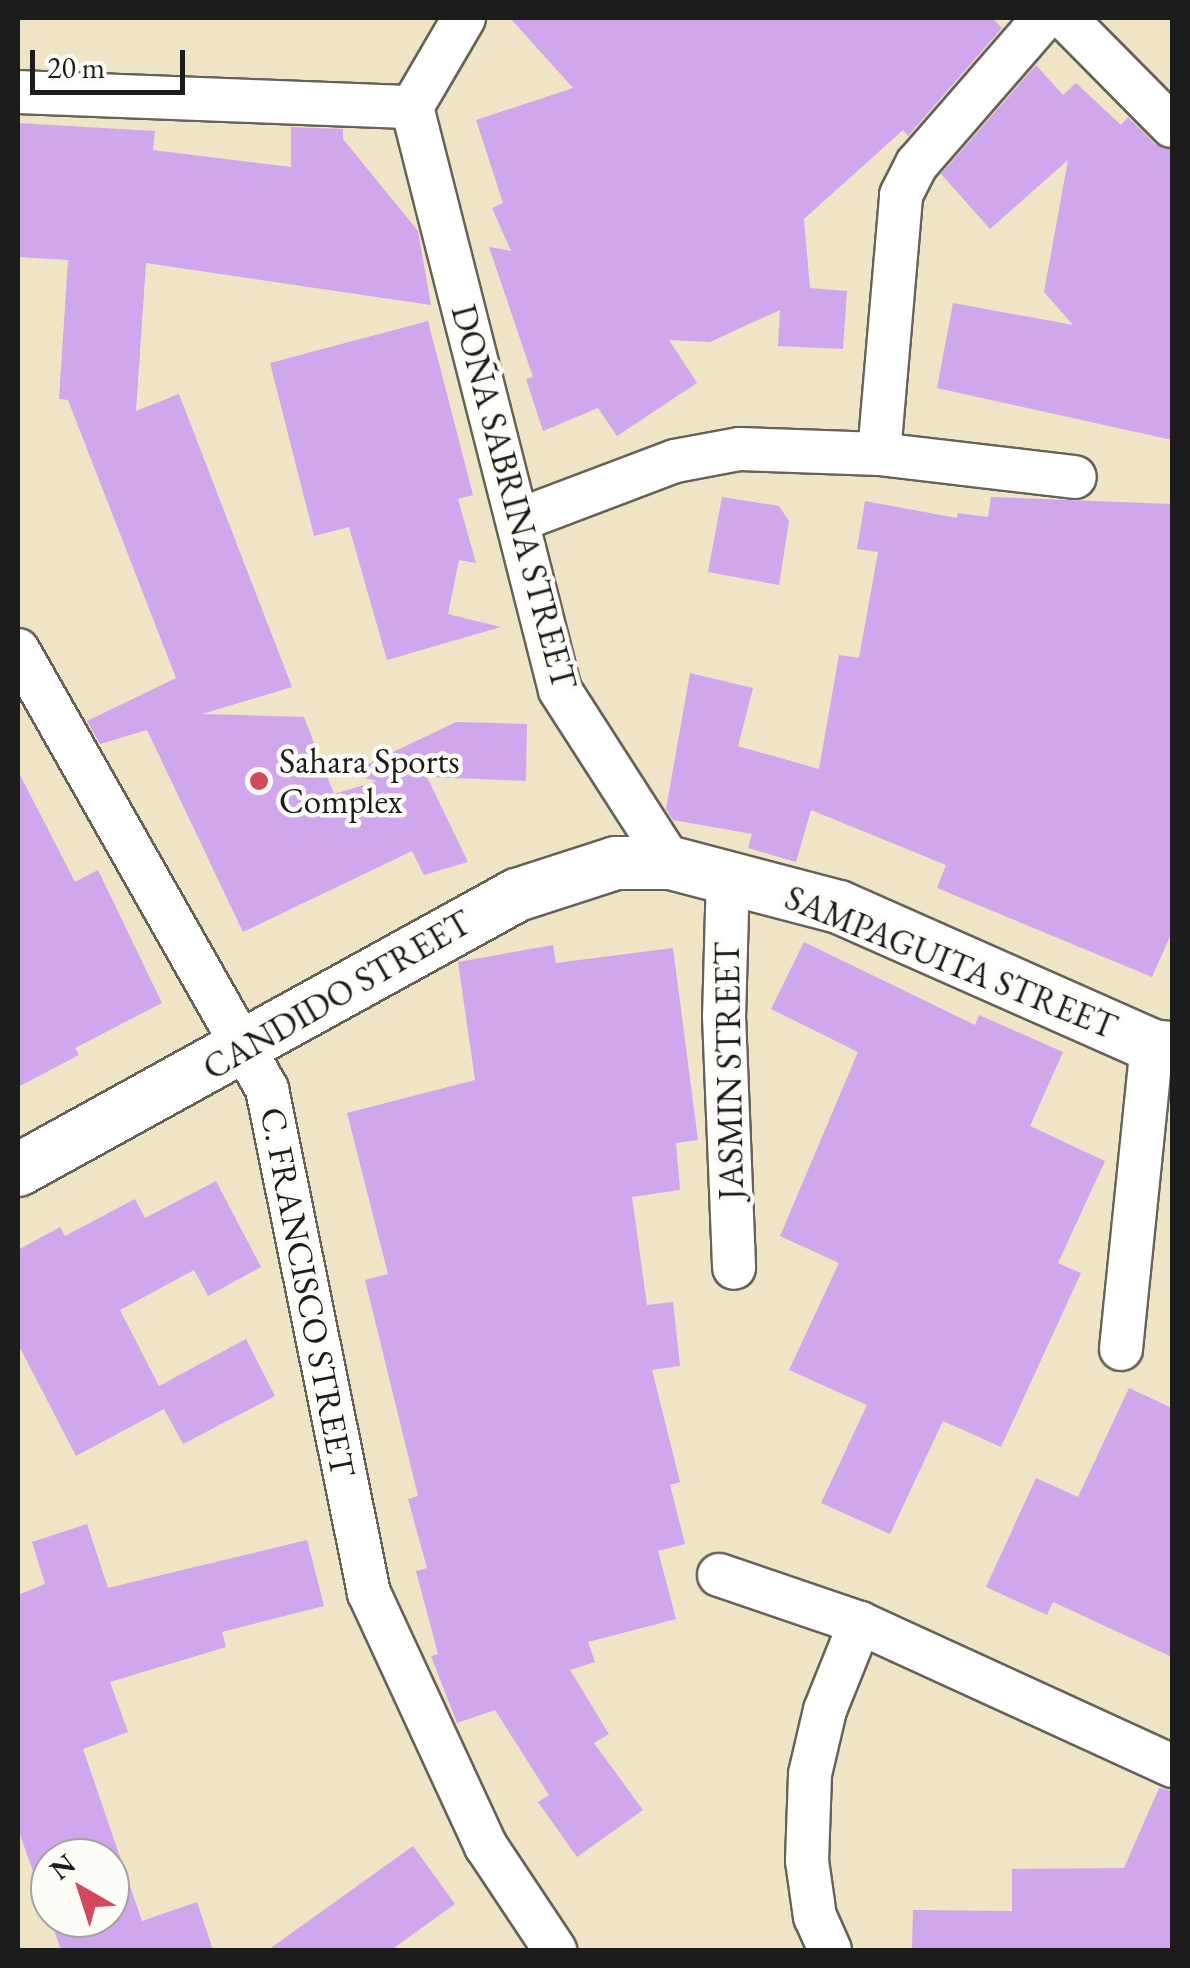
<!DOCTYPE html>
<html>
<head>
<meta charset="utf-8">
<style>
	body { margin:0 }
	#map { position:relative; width:1190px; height:1968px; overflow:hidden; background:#efe4c6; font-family:"EB Garamond",serif }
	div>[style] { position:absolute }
	.building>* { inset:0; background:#d0a6ed }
	.roads { filter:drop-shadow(2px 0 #666258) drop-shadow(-2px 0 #666258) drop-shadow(0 2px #666258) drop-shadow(0 -2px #666258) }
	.minor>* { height:42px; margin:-21px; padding:0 21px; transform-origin:21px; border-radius:21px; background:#fff }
	.tertiary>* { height:52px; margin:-26px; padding:0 26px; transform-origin:26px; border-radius:26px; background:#fff }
	.dots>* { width:28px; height:28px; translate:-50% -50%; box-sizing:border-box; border:5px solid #fdfcf7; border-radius:50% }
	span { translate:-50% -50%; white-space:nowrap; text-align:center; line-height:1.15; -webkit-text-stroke:9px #fdfcf7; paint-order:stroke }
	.street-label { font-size:35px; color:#1c1c1c }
	.poi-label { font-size:35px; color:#1c1c1c }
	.left { translate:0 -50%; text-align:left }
	.frame { position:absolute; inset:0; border:20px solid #1c1c1c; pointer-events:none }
	.north { position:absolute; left:30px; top:1838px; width:100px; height:100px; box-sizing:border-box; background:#fdfcf7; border:2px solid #a3a29f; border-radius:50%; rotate:321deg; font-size:28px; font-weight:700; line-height:40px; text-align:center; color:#1c1c1c }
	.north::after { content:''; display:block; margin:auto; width:35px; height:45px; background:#d1495b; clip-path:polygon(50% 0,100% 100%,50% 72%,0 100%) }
	.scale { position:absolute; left:30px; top:50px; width:155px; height:45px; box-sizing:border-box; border:5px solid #1c1c1c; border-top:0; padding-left:12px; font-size:30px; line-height:35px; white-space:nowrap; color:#1c1c1c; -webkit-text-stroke:8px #fdfcf7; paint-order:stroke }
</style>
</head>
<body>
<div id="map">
	<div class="building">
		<i style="clip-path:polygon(510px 18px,992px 18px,1002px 28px,908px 136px,903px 130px,804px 219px,810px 288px,847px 291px,843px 349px,778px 346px,780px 310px,710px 342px,669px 340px,697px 383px,617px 436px,598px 408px,543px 431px,526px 379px,533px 377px,489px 247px,511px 251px,492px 208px,503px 203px,476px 120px,573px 88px)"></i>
		<i style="clip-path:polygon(1036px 65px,1063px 95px,1076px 83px,1121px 125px,1128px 117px,1155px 144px,1172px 150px,1172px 440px,937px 388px,953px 303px,1073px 325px,1044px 292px,1068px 160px,990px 229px,941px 174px)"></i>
		<i style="clip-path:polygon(18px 123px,155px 131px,153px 150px,291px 167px,291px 127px,343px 129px,343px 139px,418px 231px,431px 305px,146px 263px,136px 411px,179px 394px,292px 687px,202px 714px,304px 717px,334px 794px,377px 781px,347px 774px,456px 722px,527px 724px,526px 781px,427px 777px,468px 862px,424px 875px,412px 851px,243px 932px,147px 730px,100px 744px,87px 721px,176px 678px,68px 400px,59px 399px,68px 260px,18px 257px)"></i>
		<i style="clip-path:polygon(428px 321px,473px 495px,458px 499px,476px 563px,459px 560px,448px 614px,501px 627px,387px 660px,349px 527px,314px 536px,270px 363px)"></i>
		<i style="clip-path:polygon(722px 497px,779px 506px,789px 521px,779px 585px,708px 572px)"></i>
		<i style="clip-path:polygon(991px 497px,1172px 504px,1172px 932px,1152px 977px,937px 888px,946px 865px,811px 810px,796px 862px,748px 848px,752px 834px,673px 820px,666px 809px,690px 673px,753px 688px,738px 746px,819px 769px,839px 655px,859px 658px,878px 552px,857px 549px,865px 501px,957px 518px,958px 513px,988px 517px)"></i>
		<i style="clip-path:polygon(18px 771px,75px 882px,98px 870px,162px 1003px,75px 1048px,79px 1055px,18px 1087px)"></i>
		<i style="clip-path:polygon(804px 942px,975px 1025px,979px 1015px,1063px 1052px,1030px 1126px,1105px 1161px,1058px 1263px,1081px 1273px,1001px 1447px,943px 1421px,890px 1534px,821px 1503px,867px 1405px,789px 1370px,839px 1263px,780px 1236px,858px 1052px,771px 1009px)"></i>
		<i style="clip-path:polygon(553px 945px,556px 963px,673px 948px,698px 1140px,676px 1143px,680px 1190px,632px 1197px,647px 1305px,673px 1302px,680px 1366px,652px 1370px,680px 1482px,670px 1485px,685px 1544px,658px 1551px,676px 1619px,588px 1642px,595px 1662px,570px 1670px,609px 1734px,594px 1743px,643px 1810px,577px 1857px,538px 1802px,549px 1795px,495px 1710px,457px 1723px,431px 1656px,438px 1654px,416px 1571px,427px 1568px,408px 1499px,418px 1496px,365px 1280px,388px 1274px,347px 1113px,475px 1080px,458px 962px)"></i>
		<i style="clip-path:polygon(216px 1181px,261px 1267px,208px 1296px,194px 1270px,120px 1310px,159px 1386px,246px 1339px,275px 1396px,183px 1444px,164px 1409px,76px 1456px,18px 1344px,18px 1250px,60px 1227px,65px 1236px,135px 1199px,145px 1218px)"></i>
		<i style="clip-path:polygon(1129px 1388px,1172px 1408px,1172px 1657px,1053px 1602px,1047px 1615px,986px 1587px,1036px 1478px,1078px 1497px)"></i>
		<i style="clip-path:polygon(evenodd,87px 1524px,108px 1588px,307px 1540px,324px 1606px,222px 1632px,226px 1647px,110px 1682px,128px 1732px,83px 1749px,142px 1921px,197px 1902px,213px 1950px,61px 1950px,18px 1829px,18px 1595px,45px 1584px,32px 1542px,87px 1524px,50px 1858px,110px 1858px,110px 1918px,50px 1918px,50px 1858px)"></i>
		<i style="clip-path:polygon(1159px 1788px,1172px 1791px,1172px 1950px,912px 1950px,913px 1910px,1012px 1911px,1012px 1869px,1124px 1868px)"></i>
		<i style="clip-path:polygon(413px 1846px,455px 1904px,391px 1950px,268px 1950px)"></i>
	</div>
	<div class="roads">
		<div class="minor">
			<i style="left:1065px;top:18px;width:152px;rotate:45.3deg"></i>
			<i style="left:18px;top:92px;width:394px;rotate:2.2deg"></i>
			<i style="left:412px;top:107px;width:601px;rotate:75.76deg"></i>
			<i style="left:560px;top:690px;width:206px;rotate:57.3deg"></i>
			<i style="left:412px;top:107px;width:103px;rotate:-59.7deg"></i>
			<i style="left:879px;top:454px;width:260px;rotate:-85.1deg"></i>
			<i style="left:901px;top:195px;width:35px;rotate:-63deg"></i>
			<i style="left:917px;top:164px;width:194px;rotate:-49deg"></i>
			<i style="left:519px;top:520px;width:167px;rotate:-20.7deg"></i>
			<i style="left:675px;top:461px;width:66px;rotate:-10.5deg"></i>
			<i style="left:740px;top:449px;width:139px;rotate:2.1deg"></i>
			<i style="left:879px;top:454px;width:197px;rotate:6.7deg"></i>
			<i style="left:18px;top:650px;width:505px;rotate:60.44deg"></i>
			<i style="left:267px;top:1089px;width:514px;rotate:78.56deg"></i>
			<i style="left:369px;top:1593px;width:279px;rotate:65.2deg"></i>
			<i style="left:486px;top:1846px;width:125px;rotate:56.4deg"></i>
			<i style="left:728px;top:875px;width:141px;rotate:91.6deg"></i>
			<i style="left:724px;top:1016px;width:252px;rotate:87.7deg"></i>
			<i style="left:1121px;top:1349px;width:305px;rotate:-84.2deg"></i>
			<i style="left:719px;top:1575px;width:149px;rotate:18.8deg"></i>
			<i style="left:860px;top:1623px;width:343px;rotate:24.6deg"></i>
			<i style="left:830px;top:1950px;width:36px;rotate:-114deg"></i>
			<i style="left:815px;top:1917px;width:57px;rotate:-98.1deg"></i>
			<i style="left:807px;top:1861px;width:87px;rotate:-88deg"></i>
			<i style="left:810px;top:1774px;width:66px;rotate:-76.8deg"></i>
			<i style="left:825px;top:1710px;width:94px;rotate:-68.1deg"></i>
		</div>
		<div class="tertiary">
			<i style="left:18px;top:1170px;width:570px;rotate:-28.86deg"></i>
			<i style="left:517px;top:895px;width:104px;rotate:-17.9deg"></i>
			<i style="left:616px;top:863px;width:55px"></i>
			<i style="left:671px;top:863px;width:174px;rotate:14.7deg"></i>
			<i style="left:839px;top:907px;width:342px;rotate:23.9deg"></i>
			<i style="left:1152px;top:1046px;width:20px;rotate:6deg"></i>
		</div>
	</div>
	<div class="dots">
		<i style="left:259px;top:781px;background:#d1495b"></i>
	</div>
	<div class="street-label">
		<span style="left:514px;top:497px;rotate:75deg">DOÑA SABRINA STREET</span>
		<span style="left:951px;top:962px;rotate:22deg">SAMPAGUITA STREET</span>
		<span style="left:337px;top:995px;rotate:-30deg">CANDIDO STREET</span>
		<span style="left:729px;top:1071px;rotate:-91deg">JASMIN STREET</span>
		<span style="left:308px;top:1292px;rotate:79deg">C. FRANCISCO STREET</span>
	</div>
	<div class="poi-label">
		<span class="left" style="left:279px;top:781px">Sahara Sports<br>Complex</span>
	</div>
	<div class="frame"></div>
	<div class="north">N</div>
	<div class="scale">20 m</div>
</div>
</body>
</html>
